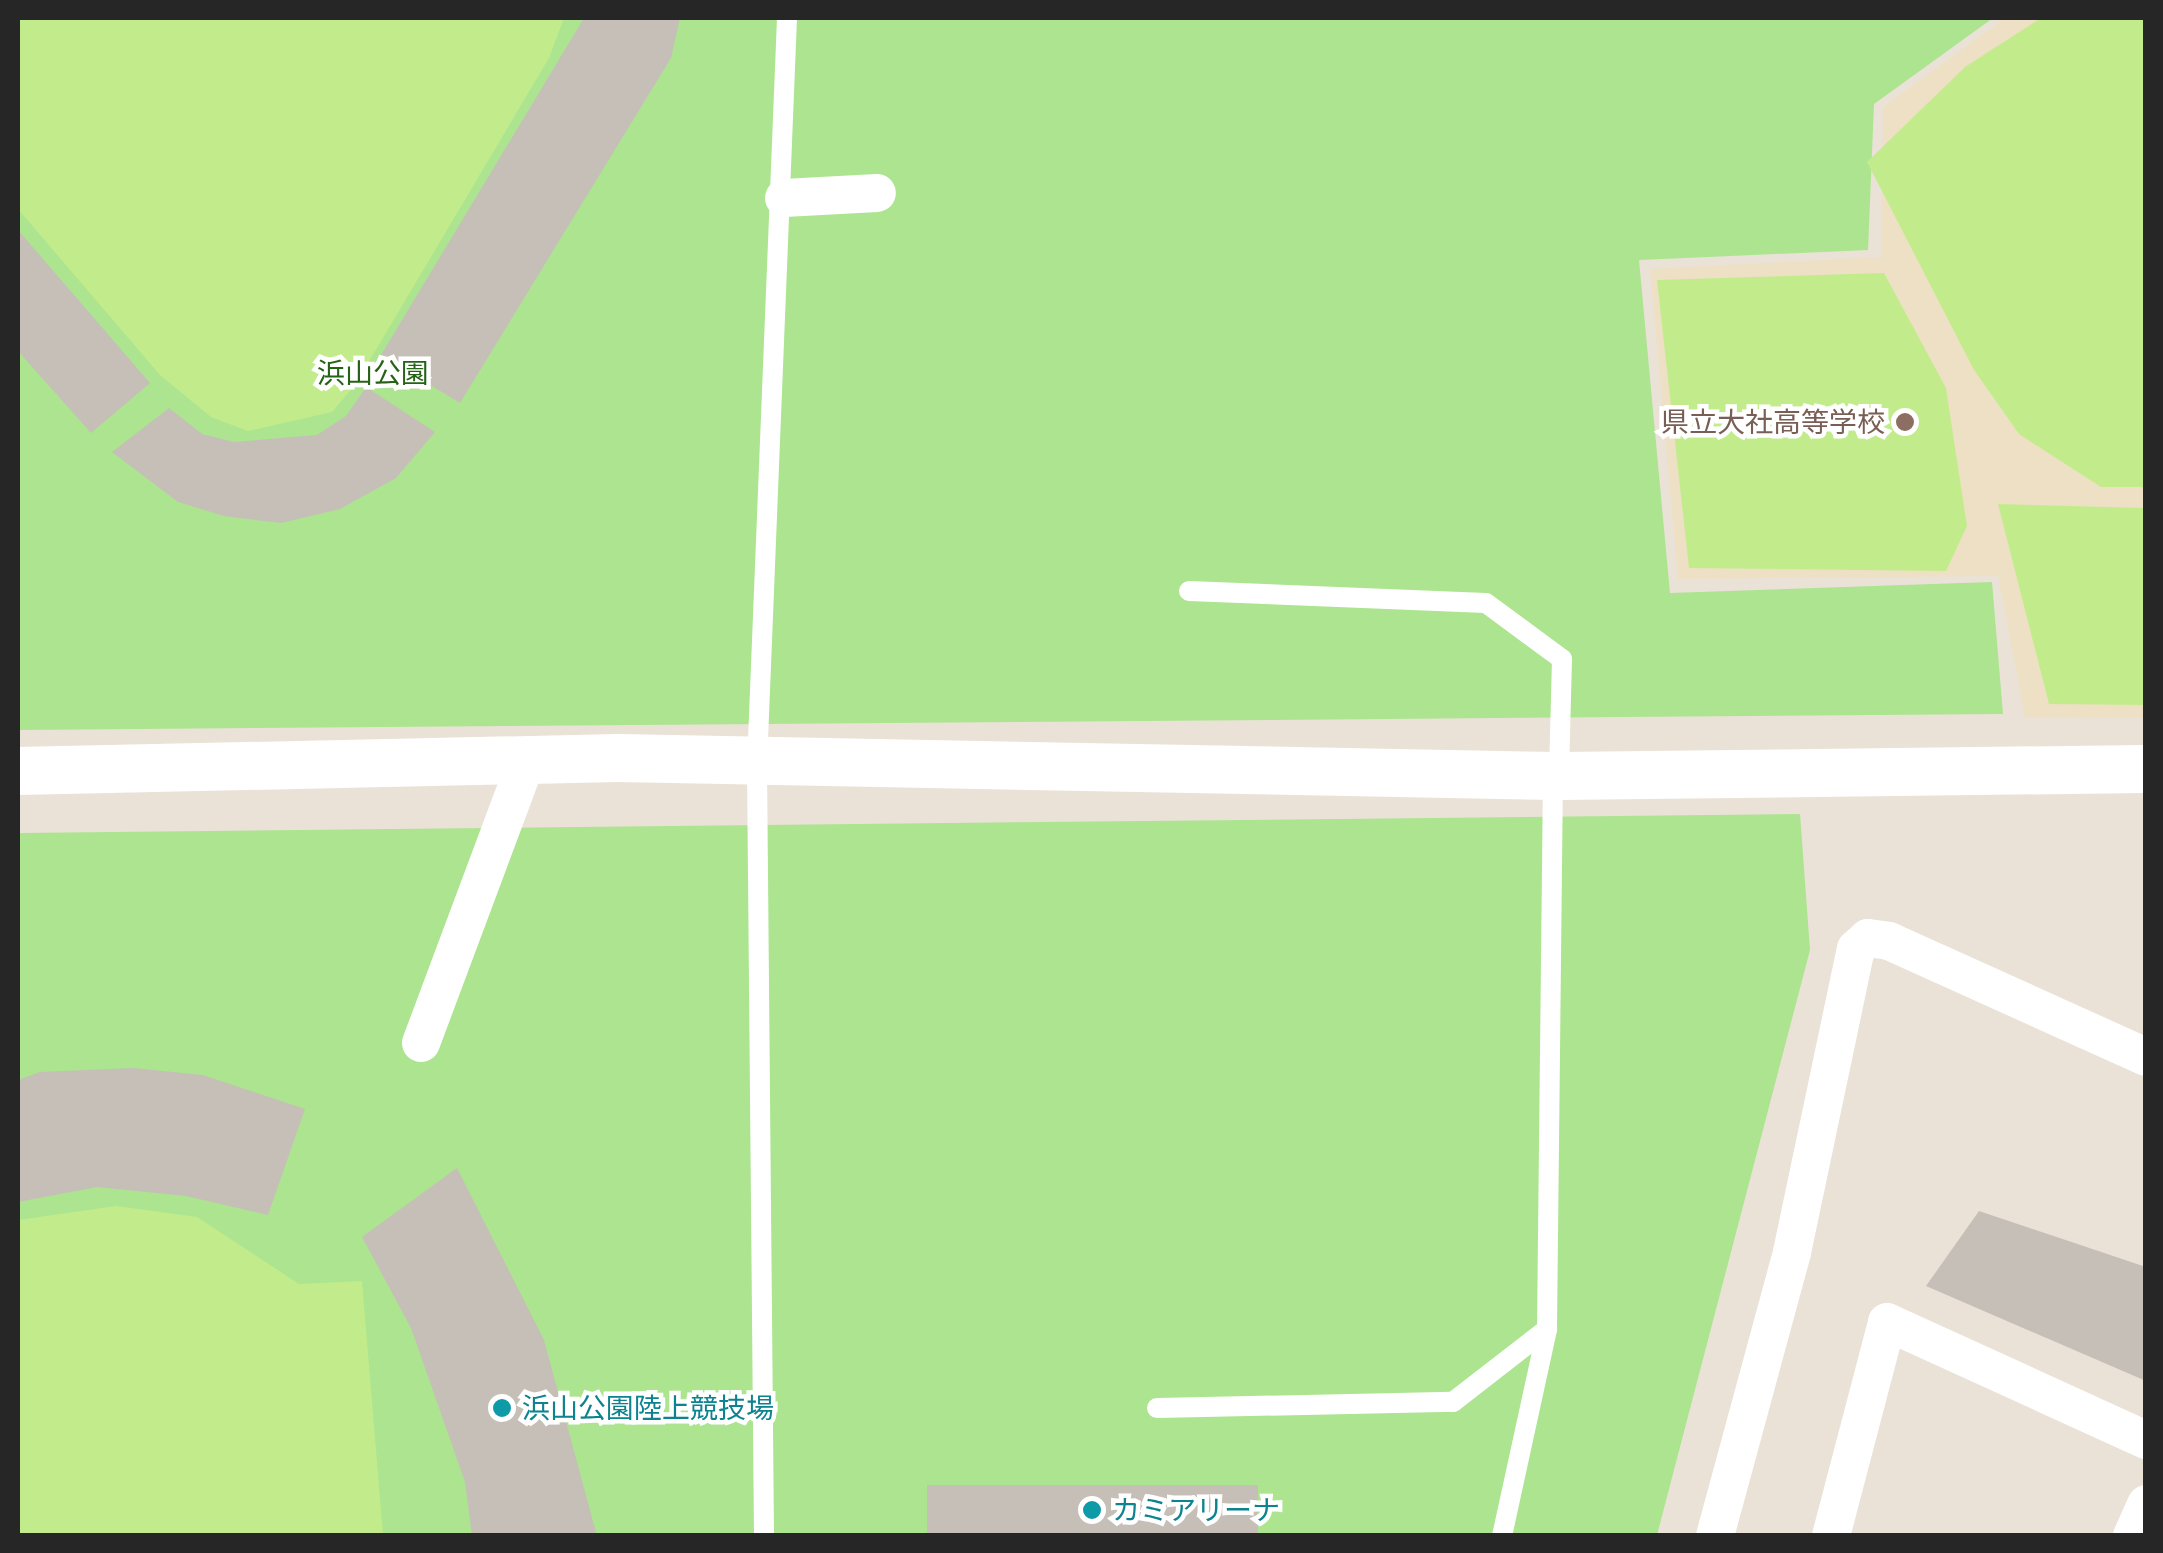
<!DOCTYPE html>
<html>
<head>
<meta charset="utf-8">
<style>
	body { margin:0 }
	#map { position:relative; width:2163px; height:1553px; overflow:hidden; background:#eae2d7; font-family:Figtree,"Noto Sans JP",sans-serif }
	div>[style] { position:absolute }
	.education>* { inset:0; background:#ede0c5 }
	.green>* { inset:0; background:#ace490 }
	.pitch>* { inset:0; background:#c2ec8b }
	.building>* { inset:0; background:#c5bfb7; transform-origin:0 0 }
	.service>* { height:20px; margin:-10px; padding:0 10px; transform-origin:10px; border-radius:10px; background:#fff }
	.minor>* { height:38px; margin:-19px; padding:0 19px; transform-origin:19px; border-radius:19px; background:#fff }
	.tertiary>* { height:48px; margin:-24px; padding:0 24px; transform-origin:24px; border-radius:24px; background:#fff }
	.dots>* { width:28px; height:28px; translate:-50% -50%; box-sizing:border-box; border:5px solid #fff; border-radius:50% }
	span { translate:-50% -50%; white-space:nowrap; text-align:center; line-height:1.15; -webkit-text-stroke:9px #fff; paint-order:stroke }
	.park-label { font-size:28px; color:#256416 }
	.education-label { font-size:28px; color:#785e54 }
	.right { translate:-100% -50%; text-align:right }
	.culture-label { font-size:28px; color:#0d838f }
	.left { translate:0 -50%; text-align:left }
	.frame { position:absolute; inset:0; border:20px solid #262626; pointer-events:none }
</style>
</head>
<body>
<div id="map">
	<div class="education">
		<i style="clip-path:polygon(2005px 18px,2145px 18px,2145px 718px,2025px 717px,1998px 576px,1678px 579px,1650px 269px,1881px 257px,1883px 107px)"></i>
	</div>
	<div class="green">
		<i style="clip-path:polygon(18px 18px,1993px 18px,1874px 104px,1868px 250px,1639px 260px,1670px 593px,1992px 582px,2003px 714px,18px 730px)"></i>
		<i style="clip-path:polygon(1800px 814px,1810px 950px,1657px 1535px,18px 1535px,18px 833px)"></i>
	</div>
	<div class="pitch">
		<i style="clip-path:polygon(18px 18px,564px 18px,549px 58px,355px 385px,332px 412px,248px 431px,211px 417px,160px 375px,18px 209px)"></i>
		<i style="clip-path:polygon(2041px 18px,2145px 18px,2145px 487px,2101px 487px,2019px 434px,1974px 370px,1867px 162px,1965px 67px)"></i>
		<i style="clip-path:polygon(1884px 273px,1946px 388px,1967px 526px,1946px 571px,1689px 568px,1657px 280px)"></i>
		<i style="clip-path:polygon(1998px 504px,2145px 508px,2145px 705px,2049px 704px)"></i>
		<i style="clip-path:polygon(116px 1206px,197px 1217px,299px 1284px,362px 1281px,383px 1535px,18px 1535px,18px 1220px)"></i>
	</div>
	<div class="building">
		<i style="clip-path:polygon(584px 18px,680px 18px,671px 58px,460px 403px,381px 355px)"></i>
		<i style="clip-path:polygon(18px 230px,150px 383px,91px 433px,18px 351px)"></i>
		<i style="clip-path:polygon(366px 387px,435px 432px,396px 478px,340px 509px,281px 523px,224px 516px,178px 502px,112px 452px,169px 408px,202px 434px,234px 442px,317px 435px,346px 416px)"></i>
		<i style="clip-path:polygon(133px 1068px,203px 1075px,305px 1109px,268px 1215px,186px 1196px,97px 1187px,18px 1202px,18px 1080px,40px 1072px)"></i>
		<i style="clip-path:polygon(457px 1168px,544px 1340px,597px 1536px,472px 1536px,465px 1482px,411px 1328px,362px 1237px)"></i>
		<i style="clip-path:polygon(1979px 1211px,2146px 1267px,2146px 1381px,1926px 1286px)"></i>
		<i style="left:927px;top:1485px;width:331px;height:51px"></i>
	</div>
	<div class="service">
		<i style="left:1189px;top:591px;width:297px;rotate:2.3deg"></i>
		<i style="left:1486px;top:603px;width:94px;rotate:36.4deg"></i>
		<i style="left:1562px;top:659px;width:117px;rotate:91.5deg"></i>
		<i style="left:1157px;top:1408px;width:296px;rotate:-1.2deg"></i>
		<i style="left:1453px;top:1402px;width:119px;rotate:-37.8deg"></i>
		<i style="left:1547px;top:1329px;width:553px;rotate:-89.38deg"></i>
		<i style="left:764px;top:1536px;width:771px;rotate:-90.52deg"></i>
		<i style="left:757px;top:765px;width:748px;rotate:-87.7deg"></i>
		<i style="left:1502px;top:1536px;width:212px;rotate:-77.7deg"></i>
	</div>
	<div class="minor">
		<i style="left:784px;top:198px;width:93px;rotate:-3.1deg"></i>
		<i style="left:421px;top:1043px;width:303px;rotate:-69.5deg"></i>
		<i style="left:1715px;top:1536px;width:294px;rotate:-74.8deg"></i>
		<i style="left:1792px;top:1252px;width:310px;rotate:-78.1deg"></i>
		<i style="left:1856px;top:949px;width:16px;rotate:-43deg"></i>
		<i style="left:1868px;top:938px;width:21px;rotate:8deg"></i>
		<i style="left:1889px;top:941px;width:282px;rotate:24.3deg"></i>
		<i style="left:1831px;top:1536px;width:221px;rotate:-75.3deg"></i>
		<i style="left:1887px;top:1322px;width:285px;rotate:24.5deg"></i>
		<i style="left:2132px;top:1536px;width:35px;rotate:-66deg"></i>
	</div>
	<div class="tertiary">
		<i style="left:18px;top:771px;width:600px;rotate:-1.24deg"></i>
		<i style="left:618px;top:758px;width:941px;rotate:1.1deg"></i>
		<i style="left:1559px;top:776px;width:587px;rotate:-0.68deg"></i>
	</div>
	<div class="dots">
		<i style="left:1905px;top:422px;background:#8d6e63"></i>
		<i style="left:502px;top:1408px;background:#0f9aa8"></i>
		<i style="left:1092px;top:1510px;background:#0f9aa8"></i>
	</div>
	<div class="park-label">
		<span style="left:373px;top:373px">浜山公園</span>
	</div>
	<div class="education-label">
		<span class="right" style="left:1885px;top:422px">県立大社高等学校</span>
	</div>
	<div class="culture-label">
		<span class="left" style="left:522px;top:1408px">浜山公園陸上競技場</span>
		<span class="left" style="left:1112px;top:1510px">カミアリーナ</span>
	</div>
	<div class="frame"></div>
</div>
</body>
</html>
